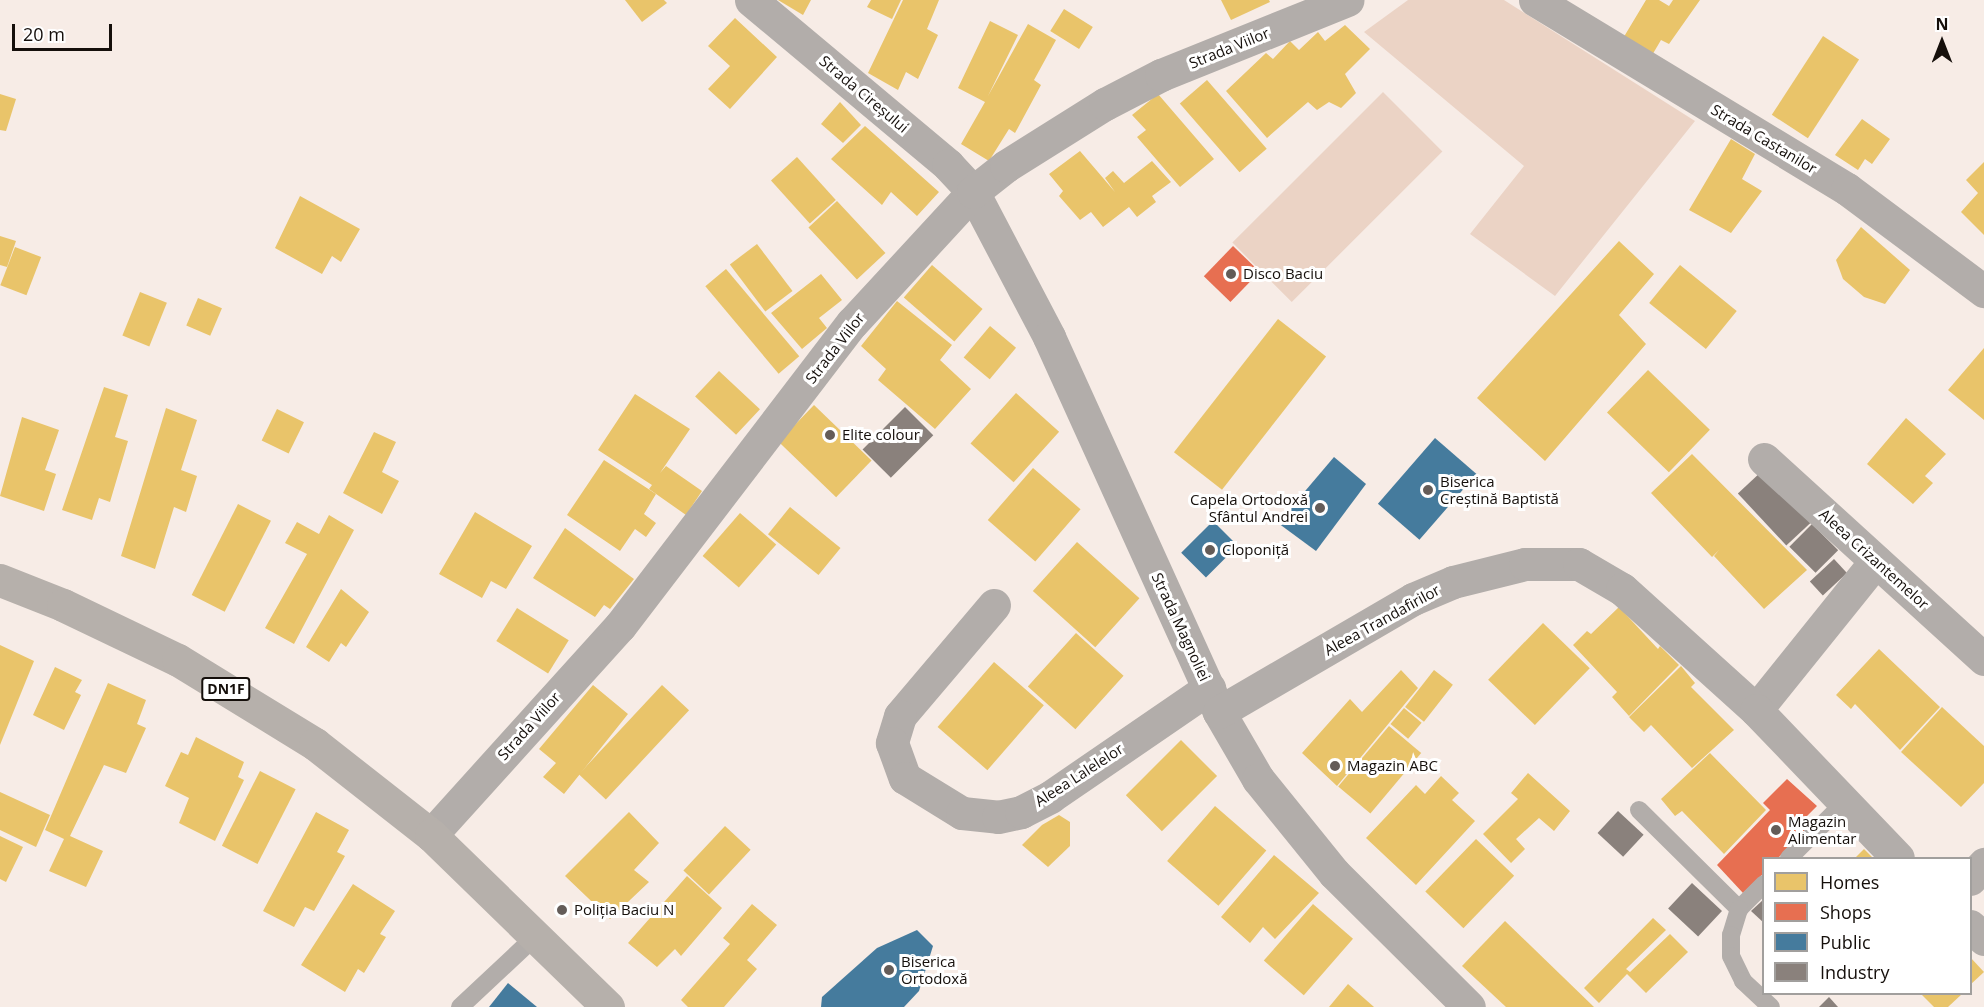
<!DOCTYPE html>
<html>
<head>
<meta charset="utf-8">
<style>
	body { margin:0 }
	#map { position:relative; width:1984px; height:1007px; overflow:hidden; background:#f7ece6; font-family:"Open Sans",sans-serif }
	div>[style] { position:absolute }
	.green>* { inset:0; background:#ebd3c5; transform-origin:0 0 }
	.homes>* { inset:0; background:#e9c46a; transform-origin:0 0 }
	.shops>* { inset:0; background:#e76f51; transform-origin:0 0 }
	.public>* { inset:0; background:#457b9d; transform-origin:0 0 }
	.industry>* { inset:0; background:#8a817c; transform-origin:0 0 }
	.lane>* { height:18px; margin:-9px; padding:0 9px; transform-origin:9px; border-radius:9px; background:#b2adaa }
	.street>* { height:33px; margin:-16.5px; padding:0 16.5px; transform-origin:16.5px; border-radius:16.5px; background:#b2adaa }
	.primary>* { height:33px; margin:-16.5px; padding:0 16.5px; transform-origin:16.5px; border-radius:16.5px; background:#b6b0ab }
	.dots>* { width:16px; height:16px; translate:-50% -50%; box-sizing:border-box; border:3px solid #fff; border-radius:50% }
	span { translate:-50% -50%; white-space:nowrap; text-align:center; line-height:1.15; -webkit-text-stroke:6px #fff; paint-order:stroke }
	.shield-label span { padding:2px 4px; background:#fff; border:2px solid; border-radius:4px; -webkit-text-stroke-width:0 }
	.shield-label { font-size:14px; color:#150f0b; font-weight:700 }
	.street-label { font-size:15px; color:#150f0b }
	.poi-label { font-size:15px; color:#150f0b }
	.left { translate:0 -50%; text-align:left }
	.right { translate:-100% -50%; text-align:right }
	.legend { position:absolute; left:1762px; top:857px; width:210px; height:138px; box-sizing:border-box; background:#fff; border:2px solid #a19f9d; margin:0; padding:8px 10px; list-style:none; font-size:18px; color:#150f0b }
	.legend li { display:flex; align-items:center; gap:12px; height:30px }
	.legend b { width:30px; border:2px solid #a19f9d }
	.north { position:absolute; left:1912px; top:12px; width:60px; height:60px; -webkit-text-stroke:4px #fff; paint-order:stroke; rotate:0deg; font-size:16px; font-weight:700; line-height:24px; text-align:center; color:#150f0b }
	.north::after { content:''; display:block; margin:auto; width:21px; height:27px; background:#150f0b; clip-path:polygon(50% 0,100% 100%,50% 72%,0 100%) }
	.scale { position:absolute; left:12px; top:24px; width:100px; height:27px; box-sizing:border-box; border:3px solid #150f0b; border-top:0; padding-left:8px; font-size:18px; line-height:21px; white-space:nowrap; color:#150f0b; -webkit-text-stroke:4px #fff; paint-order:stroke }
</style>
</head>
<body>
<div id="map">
	<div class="green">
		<i style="clip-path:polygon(1408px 0,1504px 0,1695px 121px,1555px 296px,1470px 234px,1524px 166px,1364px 32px)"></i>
		<i style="left:1383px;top:92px;width:84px;height:213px;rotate:45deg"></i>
	</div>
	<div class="homes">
		<i style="clip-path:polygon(625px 0,664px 0,667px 3px,642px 22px)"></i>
		<i style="clip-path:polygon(778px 0,811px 0,803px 15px)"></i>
		<i style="clip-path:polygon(871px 0,901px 0,892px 19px,867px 7px)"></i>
		<i style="clip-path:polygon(903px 0,939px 0,927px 29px,938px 35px,918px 79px,906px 72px,898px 90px,868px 73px)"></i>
		<i style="clip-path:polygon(1221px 0,1269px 0,1270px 2px,1231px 20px)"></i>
		<i style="clip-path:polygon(1646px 0,1659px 0,1669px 6px,1673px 0,1700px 0,1669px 44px,1661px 40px,1651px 57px,1622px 40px)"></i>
		<i style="left:1064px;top:9px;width:34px;height:26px;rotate:32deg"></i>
		<i style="clip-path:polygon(735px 18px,777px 57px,730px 109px,708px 89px,730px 66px,708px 46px)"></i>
		<i style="clip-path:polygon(990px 21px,1018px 35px,988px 96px,1028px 24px,1056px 40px,1034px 80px,1041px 85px,1015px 133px,1009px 129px,989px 161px,961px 144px,985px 102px,958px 88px)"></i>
		<i style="clip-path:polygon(1345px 25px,1370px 49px,1345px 74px,1356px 93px,1341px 108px,1329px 102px,1317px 110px,1308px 102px,1267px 138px,1226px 91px,1266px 53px,1273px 59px,1290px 41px,1299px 50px,1318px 32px,1325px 41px)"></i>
		<i style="left:1823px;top:36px;width:43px;height:94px;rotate:33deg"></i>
		<i style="left:1207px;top:80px;width:91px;height:36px;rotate:49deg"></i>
		<i style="clip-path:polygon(0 94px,16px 99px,6px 131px,0 130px)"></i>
		<i style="clip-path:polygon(1158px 94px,1214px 159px,1180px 187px,1137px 137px,1146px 130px,1132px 115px)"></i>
		<i style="clip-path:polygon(840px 102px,861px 125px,843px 143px,821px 124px)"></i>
		<i style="clip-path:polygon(1862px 119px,1890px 139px,1872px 164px,1865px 159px,1858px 170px,1835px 155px)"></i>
		<i style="clip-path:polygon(865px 126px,939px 192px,917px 216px,891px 192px,882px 205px,831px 159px)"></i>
		<i style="clip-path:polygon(1731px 139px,1755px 154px,1742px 179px,1762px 191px,1731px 233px,1689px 210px)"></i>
		<i style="clip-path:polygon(1080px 151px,1115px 192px,1105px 178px,1113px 171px,1124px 183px,1152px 161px,1171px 182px,1152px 196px,1156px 202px,1137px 217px,1129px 207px,1103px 227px,1091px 212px,1080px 220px,1059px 196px,1063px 191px,1049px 174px)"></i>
		<i style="left:797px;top:157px;width:58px;height:35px;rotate:48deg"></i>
		<i style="clip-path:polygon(1984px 162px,1984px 235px,1961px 212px,1978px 193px,1966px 180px)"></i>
		<i style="clip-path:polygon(300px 196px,360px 229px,341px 262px,332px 256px,322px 274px,275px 248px)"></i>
		<i style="left:837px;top:201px;width:71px;height:39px;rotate:47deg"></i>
		<i style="clip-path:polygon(1861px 227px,1910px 270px,1885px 304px,1864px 297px,1843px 279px,1836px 260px)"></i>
		<i style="clip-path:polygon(0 236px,16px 241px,7px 267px,0 265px)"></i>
		<i style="clip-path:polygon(1619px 241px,1654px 274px,1619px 315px,1646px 344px,1545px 461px,1477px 398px)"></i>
		<i style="left:757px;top:244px;width:59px;height:34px;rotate:53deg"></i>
		<i style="left:15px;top:247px;width:28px;height:41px;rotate:21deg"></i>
		<i style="left:932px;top:265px;width:67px;height:43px;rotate:41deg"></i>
		<i style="left:1680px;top:265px;width:73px;height:49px;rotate:39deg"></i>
		<i style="left:726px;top:269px;width:114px;height:27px;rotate:50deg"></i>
		<i style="clip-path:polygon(821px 274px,842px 300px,819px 318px,827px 328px,802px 349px,771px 313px)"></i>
		<i style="left:140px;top:292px;width:29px;height:47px;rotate:22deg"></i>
		<i style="left:198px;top:298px;width:26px;height:30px;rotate:23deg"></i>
		<i style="clip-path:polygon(897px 301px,952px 345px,940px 360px,971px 389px,935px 429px,878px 380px,886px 369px,861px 346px)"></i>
		<i style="left:1278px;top:319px;width:61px;height:169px;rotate:38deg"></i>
		<i style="left:990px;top:326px;width:34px;height:41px;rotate:40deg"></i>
		<i style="clip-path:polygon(1984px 348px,1984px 420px,1948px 390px)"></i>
		<i style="left:1648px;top:370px;width:86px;height:59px;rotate:44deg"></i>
		<i style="left:719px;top:371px;width:56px;height:35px;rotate:43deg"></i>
		<i style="clip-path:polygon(104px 387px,128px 395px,115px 437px,128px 441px,110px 502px,99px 498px,92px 520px,62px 510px)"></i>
		<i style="left:1016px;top:393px;width:58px;height:68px;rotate:42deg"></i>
		<i style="clip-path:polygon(635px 394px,690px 429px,660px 473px,666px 466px,702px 491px,686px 515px,649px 489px,652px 485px,598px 450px)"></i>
		<i style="left:814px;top:405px;width:80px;height:51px;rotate:44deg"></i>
		<i style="clip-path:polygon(166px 408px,197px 420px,181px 470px,197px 476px,186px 512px,174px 507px,155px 569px,121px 556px)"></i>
		<i style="left:277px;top:409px;width:30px;height:35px;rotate:26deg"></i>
		<i style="clip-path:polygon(22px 417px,59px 430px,45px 470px,56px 474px,44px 511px,0 496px)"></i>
		<i style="clip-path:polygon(1906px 418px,1946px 454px,1925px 476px,1933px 483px,1913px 504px,1867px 464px)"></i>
		<i style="clip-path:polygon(374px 432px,396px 442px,382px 472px,399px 481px,382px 514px,343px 493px)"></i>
		<i style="clip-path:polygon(1692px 454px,1807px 570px,1764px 609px,1714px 556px,1719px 550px,1712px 557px,1651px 493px)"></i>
		<i style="clip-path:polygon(604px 460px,656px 494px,644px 514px,656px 523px,646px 537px,635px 529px,620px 551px,567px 515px)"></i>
		<i style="left:1033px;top:468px;width:63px;height:69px;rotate:41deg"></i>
		<i style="left:238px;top:504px;width:37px;height:102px;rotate:27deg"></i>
		<i style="left:790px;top:507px;width:65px;height:35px;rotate:39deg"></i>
		<i style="clip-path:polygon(475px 512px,532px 546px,506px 589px,491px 581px,482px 598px,439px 574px)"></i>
		<i style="left:740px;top:513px;width:48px;height:57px;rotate:41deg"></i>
		<i style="clip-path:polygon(329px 515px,354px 530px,294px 644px,265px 628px,307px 554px,285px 543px,297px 522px,319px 534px)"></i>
		<i style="clip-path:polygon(565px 528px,634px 579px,610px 609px,604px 605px,595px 617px,533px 578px)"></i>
		<i style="left:1077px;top:542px;width:84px;height:66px;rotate:42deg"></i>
		<i style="clip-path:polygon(341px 589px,369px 612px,346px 647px,341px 643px,329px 662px,306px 647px)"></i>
		<i style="clip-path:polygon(1619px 607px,1658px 649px,1660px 646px,1679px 665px,1629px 716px,1612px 697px,1617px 692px,1573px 645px,1587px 631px,1591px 634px)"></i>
		<i style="left:517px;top:608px;width:61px;height:39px;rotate:32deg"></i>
		<i style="left:1543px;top:623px;width:65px;height:79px;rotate:44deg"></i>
		<i style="left:1076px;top:633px;width:64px;height:72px;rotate:42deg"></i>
		<i style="clip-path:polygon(0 645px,34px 661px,0 745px)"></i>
		<i style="clip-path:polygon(1879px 649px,1940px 707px,1900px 750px,1855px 704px,1851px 709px,1836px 695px)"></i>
		<i style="left:994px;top:662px;width:66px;height:86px;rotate:41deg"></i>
		<i style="clip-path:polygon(1681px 666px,1695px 683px,1691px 687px,1734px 730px,1692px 768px,1651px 725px,1644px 732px,1629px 717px)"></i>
		<i style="clip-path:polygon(55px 667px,82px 680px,75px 692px,81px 695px,64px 730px,33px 715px)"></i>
		<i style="clip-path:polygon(1401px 670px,1418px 688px,1337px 786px,1302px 753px,1350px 699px,1362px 712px)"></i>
		<i style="left:1434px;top:670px;width:24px;height:47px;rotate:38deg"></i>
		<i style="clip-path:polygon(108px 683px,146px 700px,137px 724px,146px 728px,126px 773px,104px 765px,70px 836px,103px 851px,86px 887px,49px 871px,64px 839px,45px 830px)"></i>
		<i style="clip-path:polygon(593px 685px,628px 714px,564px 794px,543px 777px,556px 763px,539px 749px)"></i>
		<i style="left:662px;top:685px;width:37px;height:122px;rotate:43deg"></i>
		<i style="clip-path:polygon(1942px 707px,1984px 746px,1984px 783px,1961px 807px,1901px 752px)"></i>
		<i style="left:1404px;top:708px;width:23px;height:21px;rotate:40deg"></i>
		<i style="left:1389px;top:726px;width:42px;height:79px;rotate:40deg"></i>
		<i style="clip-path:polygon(196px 737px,244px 762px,238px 777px,244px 780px,215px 841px,179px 823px,189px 798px,165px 786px,181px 752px,188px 755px)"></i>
		<i style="left:1181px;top:740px;width:51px;height:78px;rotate:45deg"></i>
		<i style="clip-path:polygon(1710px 753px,1766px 810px,1724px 854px,1682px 811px,1675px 816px,1661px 799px)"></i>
		<i style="left:260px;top:771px;width:40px;height:84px;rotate:27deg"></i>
		<i style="clip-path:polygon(1528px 773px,1570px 811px,1554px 831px,1539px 818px,1516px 839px,1525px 849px,1511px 863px,1483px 834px,1518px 799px,1511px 793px)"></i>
		<i style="clip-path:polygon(1441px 776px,1459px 793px,1452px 800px,1475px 821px,1416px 885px,1366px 838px,1416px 785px,1425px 794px)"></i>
		<i style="clip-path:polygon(0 792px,50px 815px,36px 847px,0 830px)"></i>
		<i style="left:1215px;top:806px;width:68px;height:73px;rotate:41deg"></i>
		<i style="clip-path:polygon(316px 812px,349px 830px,337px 852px,345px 856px,314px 911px,305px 907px,294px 927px,263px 911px)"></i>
		<i style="clip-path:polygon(629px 812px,659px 843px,634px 870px,649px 882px,610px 919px,565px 876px)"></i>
		<i style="clip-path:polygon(1059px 815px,1070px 822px,1070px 846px,1048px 867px,1022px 845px,1042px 825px)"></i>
		<i style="left:725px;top:826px;width:35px;height:61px;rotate:43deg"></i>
		<i style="clip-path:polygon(0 836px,23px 847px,6px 882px,0 879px)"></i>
		<i style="left:1476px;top:839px;width:53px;height:73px;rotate:44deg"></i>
		<i style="clip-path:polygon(1864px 849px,1873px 858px,1855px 858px)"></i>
		<i style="clip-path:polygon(1274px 855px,1319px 893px,1275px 939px,1263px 927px,1250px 943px,1221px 917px)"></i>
		<i style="clip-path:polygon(687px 876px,722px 908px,681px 956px,675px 949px,657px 967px,628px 943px)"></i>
		<i style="clip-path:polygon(353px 884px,395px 911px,380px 934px,386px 937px,364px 973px,358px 969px,345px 992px,301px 965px)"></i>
		<i style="clip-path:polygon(752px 904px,777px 925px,747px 960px,757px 969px,724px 1007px,688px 1007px,681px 1000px,730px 944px,723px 938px)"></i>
		<i style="left:1313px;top:904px;width:53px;height:75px;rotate:41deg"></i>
		<i style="clip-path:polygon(1653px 918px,1666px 930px,1626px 969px,1630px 972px,1670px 934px,1688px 952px,1646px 993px,1627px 974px,1599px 1003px,1584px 988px)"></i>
		<i style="clip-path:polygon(1505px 921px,1594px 1007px,1506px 1007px,1462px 966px)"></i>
		<i style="clip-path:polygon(1970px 957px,1984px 972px,1970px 985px)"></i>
		<i style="clip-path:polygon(1348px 984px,1374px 1007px,1329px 1007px)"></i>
		<i style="clip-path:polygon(1921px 994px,1962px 994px,1948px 1007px,1934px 1007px)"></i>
	</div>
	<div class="shops">
		<i style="left:1233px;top:246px;width:37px;height:42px;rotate:44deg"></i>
		<i style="clip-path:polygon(1787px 779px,1817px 806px,1802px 821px,1809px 827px,1778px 858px,1764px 858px,1764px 873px,1743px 893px,1717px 865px,1770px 810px,1763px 803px)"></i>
	</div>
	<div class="public">
		<i style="left:1435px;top:438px;width:55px;height:87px;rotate:41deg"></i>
		<i style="clip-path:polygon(1334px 457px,1366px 484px,1316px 551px,1278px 523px)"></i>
		<i style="left:1213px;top:521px;width:35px;height:45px;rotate:45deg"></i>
		<i style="clip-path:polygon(917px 930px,933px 946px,919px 991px,904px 1007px,821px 1007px,822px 997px,877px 948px)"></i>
		<i style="clip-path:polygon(508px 983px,537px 1007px,489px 1007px)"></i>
	</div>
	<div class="industry">
		<i style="left:905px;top:407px;width:40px;height:60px;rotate:45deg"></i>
		<i style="left:1762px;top:471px;width:71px;height:33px;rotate:47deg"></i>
		<i style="left:1812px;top:524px;width:37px;height:32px;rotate:45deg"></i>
		<i style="left:1834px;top:559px;width:19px;height:33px;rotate:47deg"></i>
		<i style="left:1618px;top:811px;width:35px;height:30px;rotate:43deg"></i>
		<i style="left:1692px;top:883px;width:41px;height:35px;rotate:43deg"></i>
		<i style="clip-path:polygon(1764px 899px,1764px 923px,1751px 911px)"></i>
		<i style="clip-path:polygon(1829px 997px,1838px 1007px,1819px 1007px)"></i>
	</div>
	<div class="lane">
		<i style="left:1639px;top:810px;width:141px;rotate:44.7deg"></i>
		<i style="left:1789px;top:858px;width:78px;rotate:-45deg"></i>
		<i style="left:1764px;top:884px;width:35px;rotate:135deg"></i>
		<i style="left:1739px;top:909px;width:27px;rotate:107deg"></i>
		<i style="left:1731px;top:935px;width:21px;rotate:90deg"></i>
		<i style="left:1731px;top:956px;width:28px;rotate:64deg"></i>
		<i style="left:1743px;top:981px;width:38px;rotate:43deg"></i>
		<i style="left:460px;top:1007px;width:104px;rotate:-43.1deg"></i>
	</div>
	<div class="street">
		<i style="left:751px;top:0;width:257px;rotate:39.9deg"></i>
		<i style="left:948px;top:165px;width:37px;rotate:47deg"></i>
		<i style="left:973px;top:192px;width:164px;rotate:62.3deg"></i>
		<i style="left:1049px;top:337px;width:412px;rotate:65.6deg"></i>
		<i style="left:1219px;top:712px;width:78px;rotate:59.8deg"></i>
		<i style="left:1258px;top:779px;width:121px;rotate:51deg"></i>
		<i style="left:1334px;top:873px;width:190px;rotate:44.8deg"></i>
		<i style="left:1535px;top:0;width:365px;rotate:31.2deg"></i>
		<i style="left:1847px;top:189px;width:171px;rotate:36.7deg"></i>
		<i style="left:1764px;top:459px;width:297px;rotate:42.3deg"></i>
		<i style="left:994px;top:605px;width:145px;rotate:130.3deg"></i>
		<i style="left:900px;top:716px;width:28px;rotate:107deg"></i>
		<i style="left:892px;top:743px;width:37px;rotate:70deg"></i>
		<i style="left:905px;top:778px;width:67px;rotate:31.6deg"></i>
		<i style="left:962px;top:813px;width:36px;rotate:6deg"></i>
		<i style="left:998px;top:817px;width:24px;rotate:-12deg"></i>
		<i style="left:1021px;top:812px;width:33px;rotate:-27deg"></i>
		<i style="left:1050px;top:797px;width:193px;rotate:-34.4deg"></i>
		<i style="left:1756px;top:710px;width:191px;rotate:-51.2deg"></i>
		<i style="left:1219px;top:712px;width:225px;rotate:-30.2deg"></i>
		<i style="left:1413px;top:599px;width:43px;rotate:-23deg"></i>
		<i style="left:1453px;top:582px;width:74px;rotate:-14deg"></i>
		<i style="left:1525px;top:564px;width:54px"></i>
		<i style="left:1579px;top:564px;width:50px;rotate:30.2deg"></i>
		<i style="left:1622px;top:589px;width:181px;rotate:42.1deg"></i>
		<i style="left:1756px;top:710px;width:205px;rotate:46.2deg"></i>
		<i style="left:431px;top:835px;width:282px;rotate:-47.9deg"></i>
		<i style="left:620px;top:626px;width:382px;rotate:-52.6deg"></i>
		<i style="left:852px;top:323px;width:178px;rotate:-47.3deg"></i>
		<i style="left:973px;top:192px;width:42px;rotate:-38.2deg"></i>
		<i style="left:1006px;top:166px;width:117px;rotate:-32.1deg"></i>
		<i style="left:1105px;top:104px;width:63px;rotate:-27.4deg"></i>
		<i style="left:1161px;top:75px;width:201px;rotate:-21.9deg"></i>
		<i style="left:1970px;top:879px;width:21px;rotate:-47deg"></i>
		<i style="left:1970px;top:926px;width:19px;rotate:43deg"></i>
	</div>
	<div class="primary">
		<i style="left:0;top:580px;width:68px;rotate:21.6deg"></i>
		<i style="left:63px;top:605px;width:127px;rotate:25.6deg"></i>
		<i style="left:178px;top:660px;width:161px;rotate:31.5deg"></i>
		<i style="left:315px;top:744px;width:147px;rotate:38.1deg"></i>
		<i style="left:431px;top:835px;width:247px;rotate:44.2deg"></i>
	</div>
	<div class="dots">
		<i style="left:1231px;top:274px;background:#645c58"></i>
		<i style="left:830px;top:435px;background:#645c58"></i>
		<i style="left:1428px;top:490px;background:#645c58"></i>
		<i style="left:1320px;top:508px;background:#645c58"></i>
		<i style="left:1210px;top:550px;background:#645c58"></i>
		<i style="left:1335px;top:766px;background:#645c58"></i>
		<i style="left:1776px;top:830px;background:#645c58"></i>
		<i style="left:562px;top:910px;background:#645c58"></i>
		<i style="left:889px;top:970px;background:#645c58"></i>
	</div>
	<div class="shield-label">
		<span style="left:226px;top:689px">DN1F</span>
	</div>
	<div class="street-label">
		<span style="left:1229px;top:48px;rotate:-22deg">Strada Viilor</span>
		<span style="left:864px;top:94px;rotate:40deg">Strada Cireșului</span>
		<span style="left:1764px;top:139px;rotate:31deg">Strada Castanilor</span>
		<span style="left:835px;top:348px;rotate:-52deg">Strada Viilor</span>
		<span style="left:1874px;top:559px;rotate:42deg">Aleea Crizantemelor</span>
		<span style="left:1382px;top:620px;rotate:-29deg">Aleea Trandafirilor</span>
		<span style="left:1181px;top:627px;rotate:65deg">Strada Magnoliei</span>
		<span style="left:529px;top:726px;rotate:-48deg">Strada Viilor</span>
		<span style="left:1079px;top:775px;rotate:-33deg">Aleea Lalelelor</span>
	</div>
	<div class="poi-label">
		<span class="left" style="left:1243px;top:274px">Disco Baciu</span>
		<span class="left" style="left:842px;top:435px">Elite colour</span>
		<span class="left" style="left:1440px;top:490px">Biserica<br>Creștină Baptistă</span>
		<span class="right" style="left:1308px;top:508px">Capela Ortodoxă<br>Sfântul Andrei</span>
		<span class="left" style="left:1222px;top:550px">Cloponiță</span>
		<span class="left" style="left:1347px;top:766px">Magazin ABC</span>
		<span class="left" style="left:1788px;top:830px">Magazin<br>Alimentar</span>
		<span class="left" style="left:574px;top:910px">Poliția Baciu N</span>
		<span class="left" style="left:901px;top:970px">Biserica<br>Ortodoxă</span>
	</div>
	<ul class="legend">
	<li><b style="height:16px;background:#e9c46a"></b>Homes</li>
	<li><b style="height:16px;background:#e76f51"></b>Shops</li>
	<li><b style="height:16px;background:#457b9d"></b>Public</li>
	<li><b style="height:16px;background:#8a817c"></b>Industry</li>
	</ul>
	<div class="north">N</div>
	<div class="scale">20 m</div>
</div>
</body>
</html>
